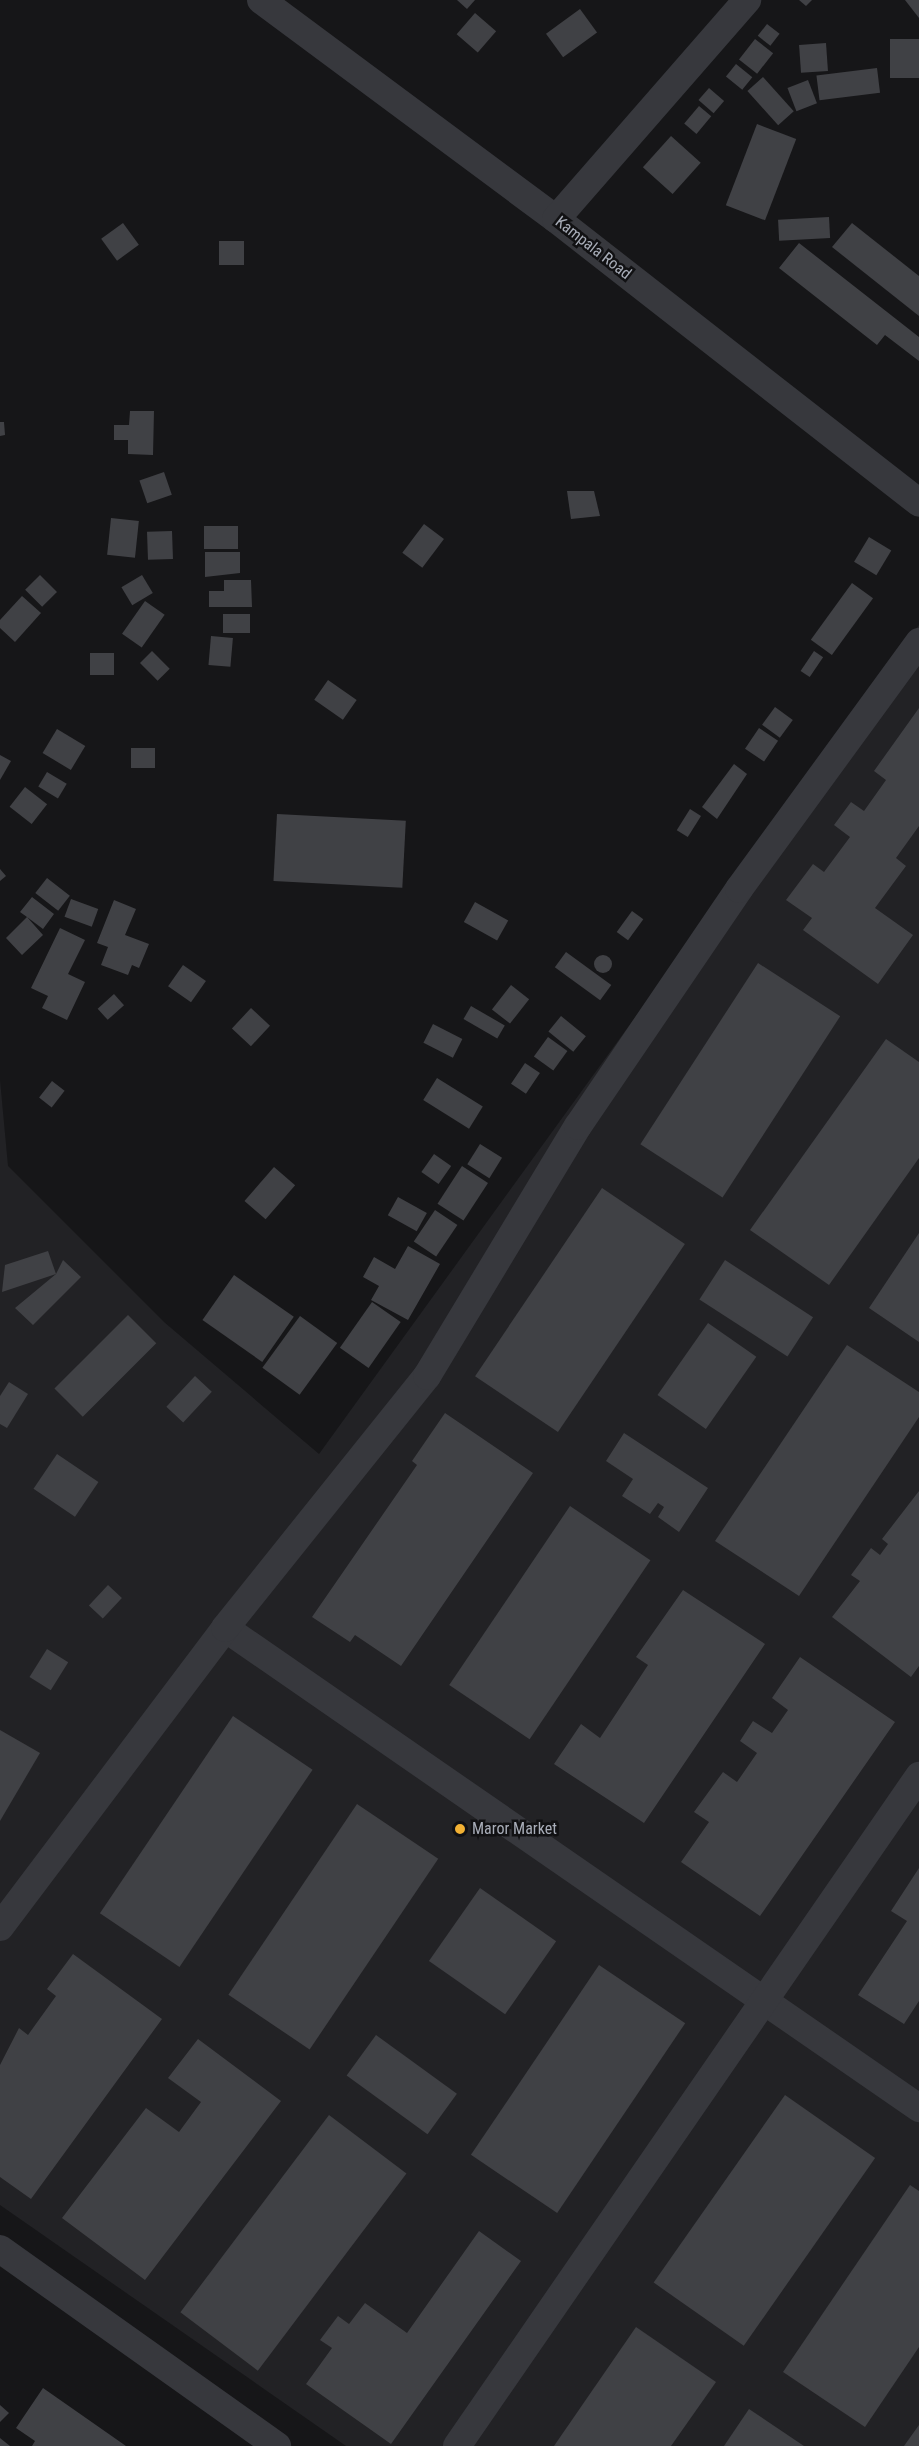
<!DOCTYPE html>
<html>
<head>
<meta charset="utf-8">
<style>
	body { margin:0 }
	#map { position:relative; width:919px; height:2446px; overflow:hidden; background:#161618; font-family:"Roboto Condensed",sans-serif }
	div>[style] { position:absolute }
	.built>* { inset:0; background:#222225 }
	.building>* { inset:0; background:#404145; transform-origin:0 0 }
	.round { border-radius:50% }
	.street>* { height:28px; margin:-14px; padding:0 14px; transform-origin:14px; border-radius:14px; background:#37383d }
	.dots>* { width:16px; height:16px; translate:-50% -50%; box-sizing:border-box; border:3px solid #111113; border-radius:50% }
	span { translate:-50% -50%; white-space:nowrap; text-align:center; line-height:1.15; -webkit-text-stroke:5px #111113; paint-order:stroke }
	.street-label { font-size:16px; color:#a8adb8 }
	.poi-label { font-size:16px; color:#a8adb8 }
	.left { translate:0 -50%; text-align:left }
</style>
</head>
<body>
<div id="map">
	<div class="built">
		<i style="clip-path:polygon(919px 625px,919px 2446px,346px 2446px,0 2205px,0 1080px,8px 1166px,164px 1322px,319px 1454px)"></i>
	</div>
	<div class="building">
		<i style="clip-path:polygon(457px 0,475px 0,467px 9px)"></i>
		<i style="clip-path:polygon(799px 0,812px 0,806px 6px)"></i>
		<i style="clip-path:polygon(905px 0,919px 0,919px 18px)"></i>
		<i style="left:580px;top:9px;width:29px;height:42px;rotate:54deg"></i>
		<i style="left:475px;top:13px;width:28px;height:28px;rotate:41deg"></i>
		<i style="left:767px;top:24px;width:16px;height:15px;rotate:38deg"></i>
		<i style="left:755px;top:39px;width:23px;height:26px;rotate:38deg"></i>
		<i style="left:919px;top:39px;width:39px;height:29px;rotate:90deg"></i>
		<i style="left:826px;top:43px;width:28px;height:27px;rotate:86deg"></i>
		<i style="left:736px;top:64px;width:21px;height:16px;rotate:39deg"></i>
		<i style="left:877px;top:68px;width:25px;height:61px;rotate:83deg"></i>
		<i style="left:763px;top:77px;width:46px;height:21px;rotate:48deg"></i>
		<i style="left:808px;top:80px;width:25px;height:22px;rotate:69deg"></i>
		<i style="left:709px;top:88px;width:20px;height:16px;rotate:41deg"></i>
		<i style="left:699px;top:106px;width:16px;height:23px;rotate:40deg"></i>
		<i style="left:757px;top:124px;width:42px;height:87px;rotate:21deg"></i>
		<i style="left:671px;top:136px;width:40px;height:42px;rotate:42deg"></i>
		<i style="left:829px;top:217px;width:21px;height:51px;rotate:87deg"></i>
		<i style="left:123px;top:223px;width:27px;height:27px;rotate:54deg"></i>
		<i style="clip-path:polygon(852px 223px,919px 276px,919px 316px,832px 247px)"></i>
		<i style="left:244px;top:241px;width:24px;height:25px;rotate:90deg"></i>
		<i style="clip-path:polygon(799px 243px,919px 337px,919px 361px,885px 335px,877px 345px,779px 268px)"></i>
		<i style="clip-path:polygon(130px 411px,154px 411px,153px 455px,128px 454px,128px 440px,114px 440px,114px 425px,129px 425px)"></i>
		<i style="clip-path:polygon(0 422px,4px 422px,5px 435px,0 436px)"></i>
		<i style="left:164px;top:472px;width:24px;height:26px;rotate:71deg"></i>
		<i style="clip-path:polygon(567px 491px,594px 491px,600px 516px,571px 519px)"></i>
		<i style="left:111px;top:518px;width:28px;height:37px;rotate:6deg"></i>
		<i style="left:424px;top:524px;width:25px;height:36px;rotate:37deg"></i>
		<i style="left:204px;top:526px;width:34px;height:23px"></i>
		<i style="left:172px;top:531px;width:28px;height:25px;rotate:88deg"></i>
		<i style="left:869px;top:537px;width:26px;height:29px;rotate:31deg"></i>
		<i style="clip-path:polygon(205px 552px,240px 552px,240px 573px,205px 577px)"></i>
		<i style="left:40px;top:575px;width:24px;height:21px;rotate:45deg"></i>
		<i style="left:142px;top:575px;width:21px;height:24px;rotate:59deg"></i>
		<i style="clip-path:polygon(224px 580px,251px 580px,252px 607px,209px 607px,209px 591px,224px 591px)"></i>
		<i style="left:852px;top:583px;width:26px;height:70px;rotate:36deg"></i>
		<i style="clip-path:polygon(22px 596px,41px 613px,15px 642px,0 628px,0 620px)"></i>
		<i style="left:145px;top:601px;width:24px;height:40px;rotate:35deg"></i>
		<i style="left:223px;top:614px;width:27px;height:19px"></i>
		<i style="left:211px;top:636px;width:22px;height:29px;rotate:5deg"></i>
		<i style="left:152px;top:651px;width:25px;height:17px;rotate:45deg"></i>
		<i style="left:814px;top:651px;width:11px;height:24px;rotate:34deg"></i>
		<i style="left:90px;top:653px;width:24px;height:22px"></i>
		<i style="left:328px;top:680px;width:35px;height:24px;rotate:35deg"></i>
		<i style="left:775px;top:707px;width:22px;height:22px;rotate:36deg"></i>
		<i style="clip-path:polygon(919px 708px,919px 826px,896px 858px,906px 866px,875px 908px,913px 935px,878px 984px,803px 930px,812px 918px,786px 900px,813px 864px,824px 872px,850px 837px,834px 825px,851px 802px,864px 811px,886px 780px,874px 771px)"></i>
		<i style="left:759px;top:728px;width:23px;height:25px;rotate:34deg"></i>
		<i style="left:57px;top:729px;width:33px;height:28px;rotate:31deg"></i>
		<i style="left:131px;top:748px;width:24px;height:20px"></i>
		<i style="clip-path:polygon(0 755px,11px 761px,0 780px)"></i>
		<i style="clip-path:polygon(734px 764px,747px 774px,717px 819px,702px 807px)"></i>
		<i style="left:47px;top:772px;width:23px;height:17px;rotate:31deg"></i>
		<i style="left:25px;top:787px;width:28px;height:25px;rotate:38deg"></i>
		<i style="left:690px;top:809px;width:13px;height:25px;rotate:32deg"></i>
		<i style="left:277px;top:814px;width:129px;height:67px;rotate:3deg"></i>
		<i style="clip-path:polygon(0 869px,6px 876px,0 881px)"></i>
		<i style="left:47px;top:878px;width:29px;height:19px;rotate:38deg"></i>
		<i style="clip-path:polygon(32px 897px,54px 914px,43px 929px,27px 917px,43px 935px,22px 955px,6px 938px,27px 917px,20px 912px)"></i>
		<i style="left:71px;top:899px;width:29px;height:19px;rotate:20deg"></i>
		<i style="clip-path:polygon(114px 900px,136px 909px,125px 935px,149px 944px,139px 968px,132px 965px,128px 975px,101px 965px,108px 947px,97px 943px)"></i>
		<i style="left:475px;top:902px;width:38px;height:23px;rotate:29deg"></i>
		<i style="left:632px;top:911px;width:14px;height:26px;rotate:36deg"></i>
		<i style="clip-path:polygon(60px 928px,85px 940px,68px 974px,85px 982px,67px 1020px,42px 1008px,48px 996px,31px 988px)"></i>
		<i style="left:566px;top:952px;width:56px;height:19px;rotate:36deg"></i>
		<i class="round" style="left:594px;top:955px;width:18px;height:18px"></i>
		<i style="left:758px;top:963px;width:98px;height:216px;rotate:33deg"></i>
		<i style="left:183px;top:965px;width:28px;height:26px;rotate:35deg"></i>
		<i style="left:511px;top:985px;width:23px;height:31px;rotate:38deg"></i>
		<i style="left:114px;top:994px;width:15px;height:22px;rotate:48deg"></i>
		<i style="left:471px;top:1006px;width:39px;height:15px;rotate:30deg"></i>
		<i style="left:251px;top:1008px;width:26px;height:28px;rotate:43deg"></i>
		<i style="left:561px;top:1016px;width:32px;height:20px;rotate:39deg"></i>
		<i style="left:433px;top:1024px;width:33px;height:21px;rotate:27deg"></i>
		<i style="left:548px;top:1037px;width:24px;height:24px;rotate:36deg"></i>
		<i style="clip-path:polygon(886px 1039px,919px 1062px,919px 1158px,829px 1285px,750px 1230px)"></i>
		<i style="left:525px;top:1063px;width:18px;height:25px;rotate:34deg"></i>
		<i style="left:437px;top:1078px;width:54px;height:26px;rotate:32deg"></i>
		<i style="left:52px;top:1081px;width:16px;height:21px;rotate:38deg"></i>
		<i style="left:480px;top:1144px;width:26px;height:24px;rotate:32deg"></i>
		<i style="left:434px;top:1154px;width:21px;height:22px;rotate:35deg"></i>
		<i style="left:462px;top:1166px;width:31px;height:45px;rotate:33deg"></i>
		<i style="left:274px;top:1167px;width:28px;height:45px;rotate:41deg"></i>
		<i style="left:602px;top:1188px;width:100px;height:227px;rotate:34deg"></i>
		<i style="left:398px;top:1197px;width:33px;height:21px;rotate:29deg"></i>
		<i style="left:435px;top:1210px;width:27px;height:38px;rotate:34deg"></i>
		<i style="clip-path:polygon(919px 1233px,919px 1342px,869px 1308px)"></i>
		<i style="clip-path:polygon(408px 1246px,440px 1264px,408px 1320px,371px 1300px,379px 1286px,363px 1277px,374px 1257px,395px 1269px)"></i>
		<i style="clip-path:polygon(48px 1251px,56px 1274px,2px 1292px,5px 1265px)"></i>
		<i style="clip-path:polygon(63px 1260px,81px 1277px,33px 1325px,15px 1308px,56px 1274px)"></i>
		<i style="left:725px;top:1260px;width:105px;height:47px;rotate:33deg"></i>
		<i style="left:234px;top:1275px;width:73px;height:55px;rotate:35deg"></i>
		<i style="left:372px;top:1302px;width:35px;height:56px;rotate:35deg"></i>
		<i style="left:128px;top:1315px;width:40px;height:104px;rotate:45deg"></i>
		<i style="left:300px;top:1316px;width:46px;height:64px;rotate:36deg"></i>
		<i style="left:708px;top:1323px;width:59px;height:88px;rotate:35deg"></i>
		<i style="clip-path:polygon(847px 1345px,919px 1392px,919px 1417px,799px 1596px,715px 1541px)"></i>
		<i style="left:195px;top:1376px;width:23px;height:42px;rotate:43deg"></i>
		<i style="clip-path:polygon(9px 1382px,28px 1394px,7px 1428px,0 1424px,0 1396px)"></i>
		<i style="clip-path:polygon(445px 1413px,533px 1473px,401px 1666px,355px 1635px,350px 1642px,312px 1617px,417px 1465px,412px 1461px)"></i>
		<i style="clip-path:polygon(624px 1433px,708px 1488px,679px 1532px,658px 1517px,664px 1507px,658px 1503px,650px 1514px,622px 1496px,633px 1479px,606px 1461px)"></i>
		<i style="left:57px;top:1454px;width:50px;height:42px;rotate:34deg"></i>
		<i style="clip-path:polygon(919px 1491px,919px 1666px,911px 1677px,832px 1617px,860px 1581px,851px 1575px,871px 1548px,880px 1555px,888px 1544px,882px 1539px)"></i>
		<i style="left:570px;top:1506px;width:97px;height:216px;rotate:34deg"></i>
		<i style="left:108px;top:1585px;width:19px;height:28px;rotate:43deg"></i>
		<i style="clip-path:polygon(683px 1590px,765px 1644px,644px 1823px,554px 1764px,581px 1724px,600px 1738px,648px 1665px,636px 1657px)"></i>
		<i style="left:47px;top:1649px;width:25px;height:33px;rotate:32deg"></i>
		<i style="clip-path:polygon(800px 1657px,895px 1722px,760px 1916px,681px 1862px,709px 1822px,694px 1812px,723px 1772px,737px 1782px,757px 1753px,740px 1741px,753px 1721px,772px 1733px,788px 1710px,772px 1698px)"></i>
		<i style="left:233px;top:1716px;width:96px;height:238px;rotate:34deg"></i>
		<i style="clip-path:polygon(0 1730px,40px 1753px,0 1821px)"></i>
		<i style="left:357px;top:1804px;width:98px;height:230px;rotate:34deg"></i>
		<i style="clip-path:polygon(919px 1868px,919px 2001px,904px 2024px,858px 1995px,907px 1921px,891px 1911px)"></i>
		<i style="left:480px;top:1888px;width:93px;height:89px;rotate:35deg"></i>
		<i style="clip-path:polygon(73px 1954px,162px 2019px,31px 2199px,0 2177px,0 2065px,19px 2028px,28px 2035px,56px 1996px,47px 1989px)"></i>
		<i style="left:599px;top:1965px;width:104px;height:229px;rotate:34deg"></i>
		<i style="left:376px;top:2035px;width:100px;height:50px;rotate:36deg"></i>
		<i style="clip-path:polygon(198px 2039px,281px 2101px,145px 2280px,62px 2218px,146px 2108px,179px 2132px,201px 2102px,168px 2078px)"></i>
		<i style="left:785px;top:2095px;width:110px;height:229px;rotate:35deg"></i>
		<i style="left:329px;top:2115px;width:97px;height:247px;rotate:37deg"></i>
		<i style="clip-path:polygon(910px 2185px,919px 2191px,919px 2347px,865px 2427px,783px 2372px)"></i>
		<i style="clip-path:polygon(479px 2231px,521px 2261px,391px 2444px,306px 2384px,332px 2348px,320px 2340px,338px 2316px,349px 2324px,365px 2303px,407px 2333px)"></i>
		<i style="clip-path:polygon(636px 2327px,716px 2382px,671px 2446px,554px 2446px)"></i>
		<i style="clip-path:polygon(43px 2388px,126px 2446px,32px 2446px,35px 2441px,16px 2428px)"></i>
		<i style="clip-path:polygon(0 2405px,9px 2413px,0 2422px)"></i>
		<i style="clip-path:polygon(749px 2409px,804px 2446px,724px 2446px)"></i>
		<i style="clip-path:polygon(919px 2425px,919px 2446px,904px 2446px)"></i>
		<i style="clip-path:polygon(0 2438px,10px 2446px,0 2446px)"></i>
	</div>
	<div class="street">
		<i style="left:261px;top:0;width:367px;rotate:36.6deg"></i>
		<i style="left:556px;top:219px;width:461px;rotate:38deg"></i>
		<i style="left:556px;top:219px;width:291px;rotate:-48.9deg"></i>
		<i style="left:225px;top:1628px;width:844px;rotate:34.67deg"></i>
		<i style="left:0;top:1927px;width:374px;rotate:-53deg"></i>
		<i style="left:225px;top:1628px;width:323px;rotate:-51.3deg"></i>
		<i style="left:427px;top:1376px;width:292px;rotate:-58.9deg"></i>
		<i style="left:578px;top:1126px;width:287px;rotate:-55.8deg"></i>
		<i style="left:739px;top:889px;width:306px;rotate:-53.9deg"></i>
		<i style="left:0;top:2249px;width:340px;rotate:35.4deg"></i>
		<i style="left:457px;top:2446px;width:814px;rotate:-55.41deg"></i>
	</div>
	<div class="dots">
		<i style="left:460px;top:1829px;background:#f2b134"></i>
	</div>
	<div class="street-label">
		<span style="left:593px;top:248px;rotate:38deg">Kampala Road</span>
	</div>
	<div class="poi-label">
		<span class="left" style="left:472px;top:1829px">Maror Market</span>
	</div>
</div>
</body>
</html>
